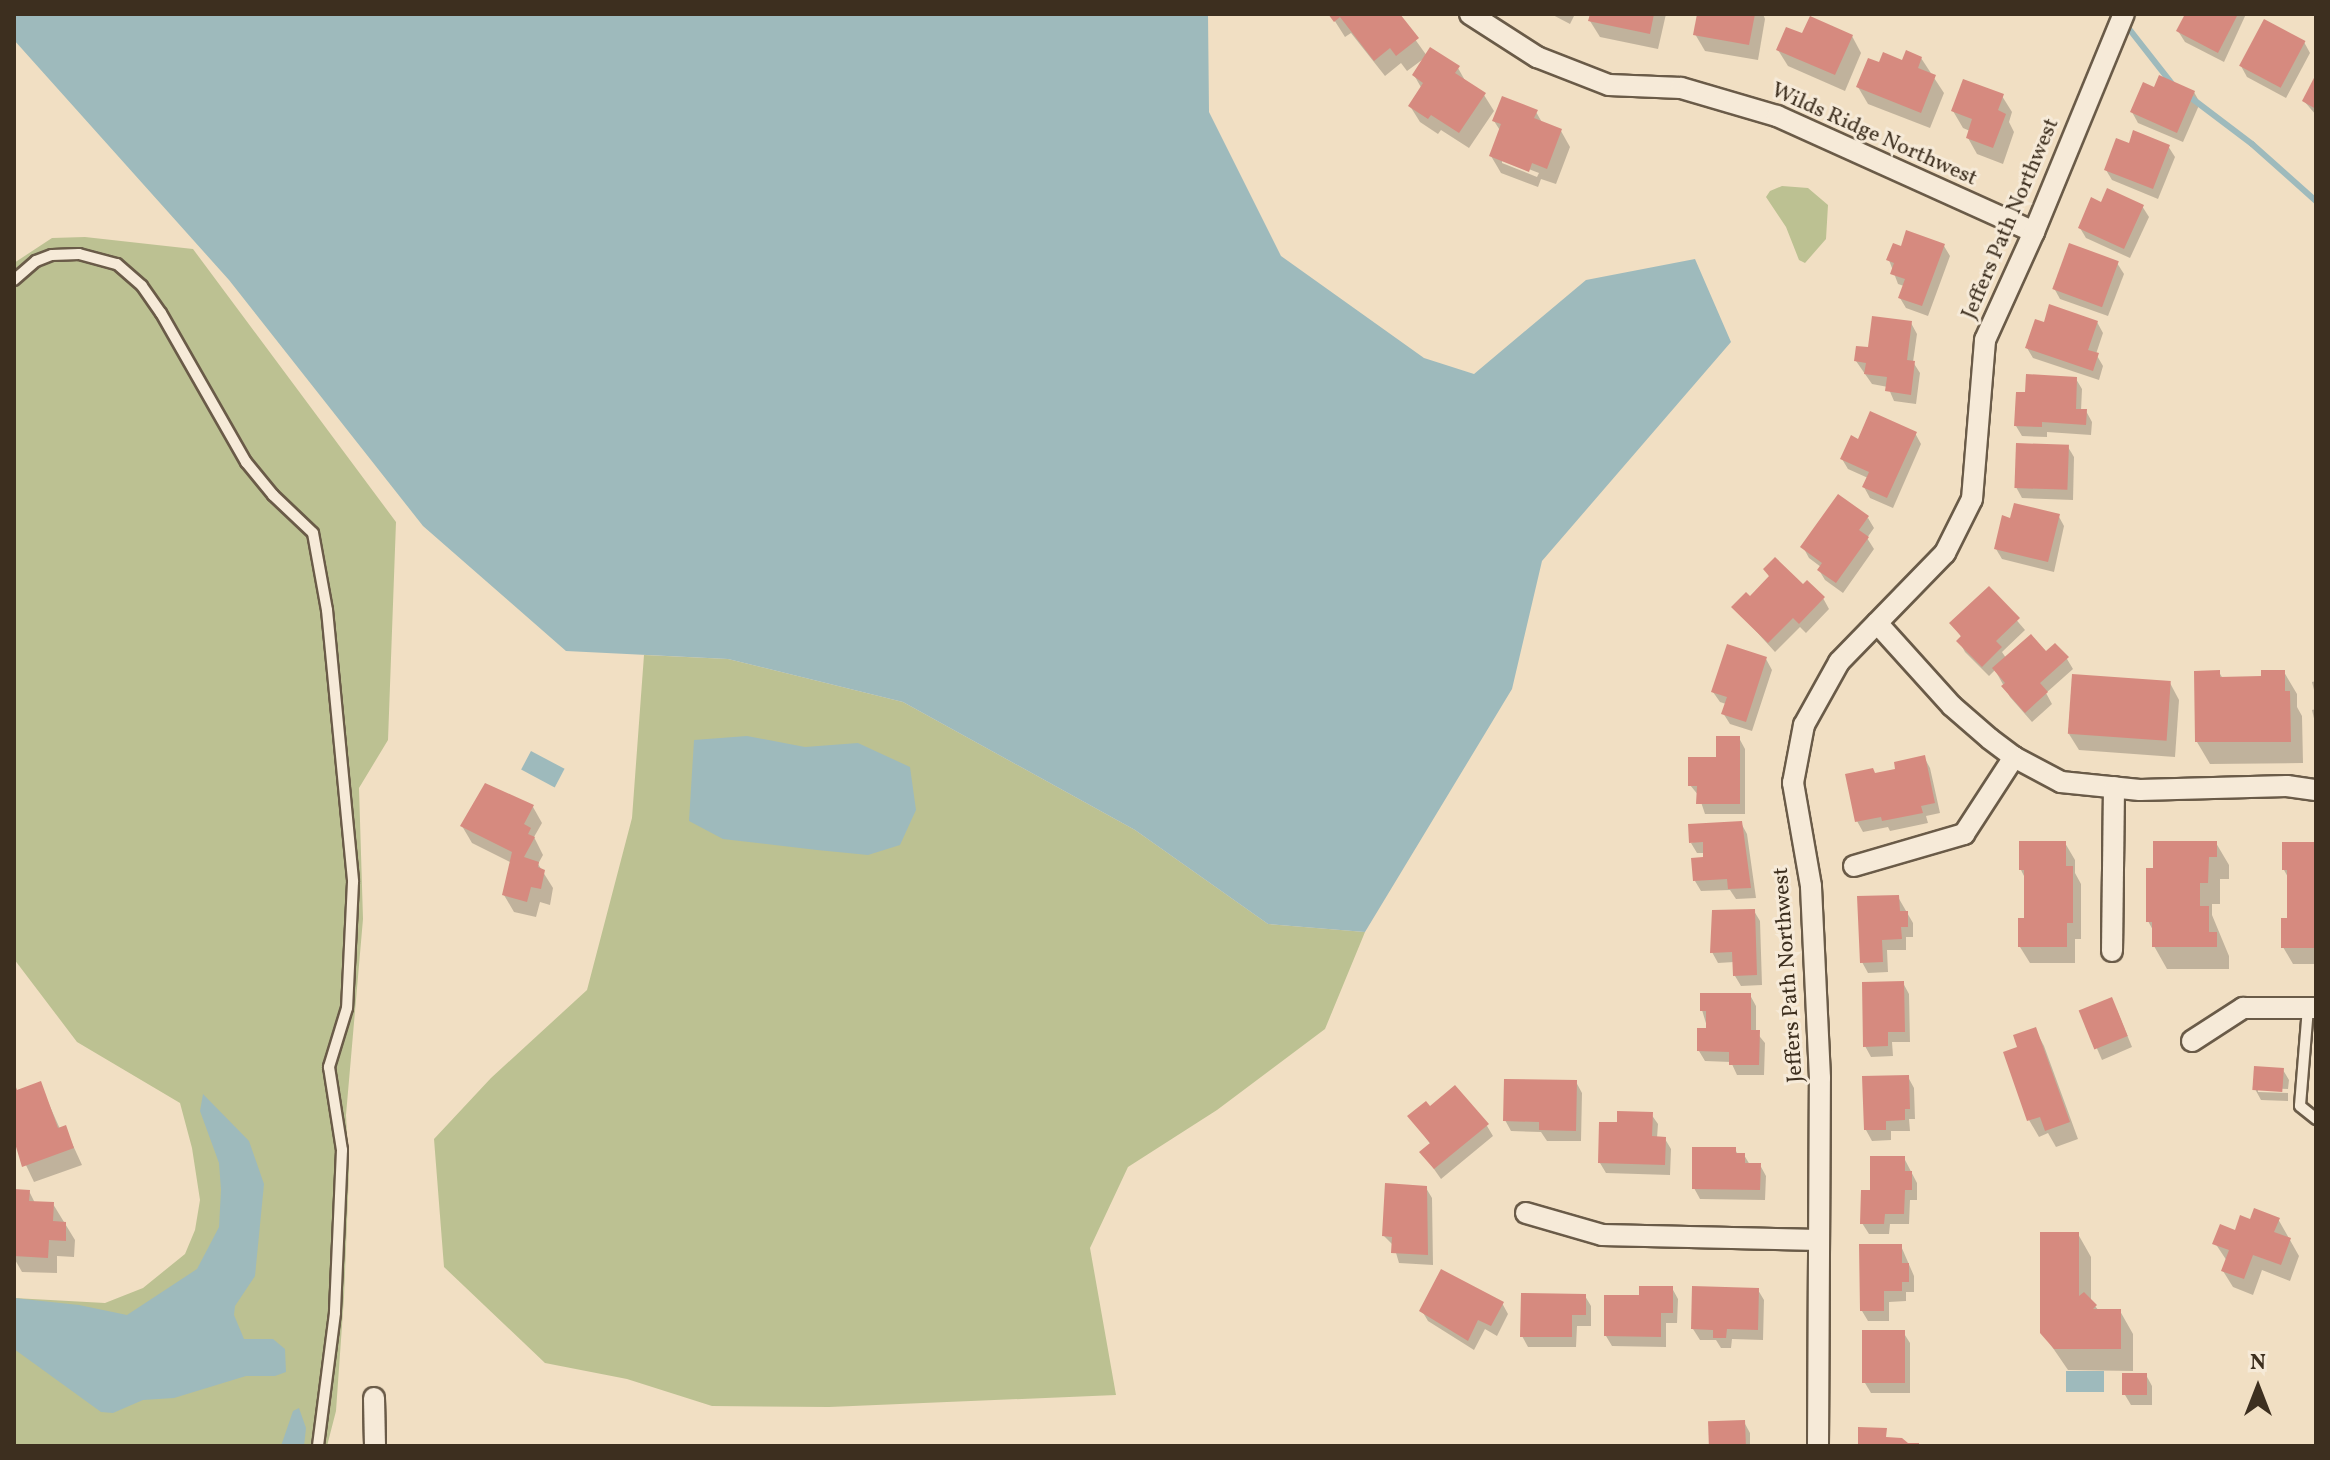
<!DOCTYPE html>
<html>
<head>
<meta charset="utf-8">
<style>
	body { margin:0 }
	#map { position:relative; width:2330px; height:1460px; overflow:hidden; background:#f1dfc3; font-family:Vollkorn,serif }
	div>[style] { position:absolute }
	.green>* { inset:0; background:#bcc192 }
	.water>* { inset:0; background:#9ebabc; transform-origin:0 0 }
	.shadow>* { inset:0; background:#0003 }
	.stream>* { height:6px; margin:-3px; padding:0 3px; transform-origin:3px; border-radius:3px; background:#9ebabc }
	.building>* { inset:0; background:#d68a7f; transform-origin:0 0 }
	.roads { filter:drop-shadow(2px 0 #6a5b48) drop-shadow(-2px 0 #6a5b48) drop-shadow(0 2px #6a5b48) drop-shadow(0 -2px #6a5b48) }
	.service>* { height:10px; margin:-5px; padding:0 5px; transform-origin:5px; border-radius:5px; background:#f6ead8 }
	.minor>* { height:20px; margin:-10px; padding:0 10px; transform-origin:10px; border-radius:10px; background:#f6ead8 }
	span { translate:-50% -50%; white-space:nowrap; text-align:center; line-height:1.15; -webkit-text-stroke:6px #f6ead8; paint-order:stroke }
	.street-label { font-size:22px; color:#3d2f1f }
	.frame { position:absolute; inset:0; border:16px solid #3d2f1f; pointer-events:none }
	.north { position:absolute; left:2218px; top:1348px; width:80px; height:80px; -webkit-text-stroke:6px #f6ead8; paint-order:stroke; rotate:0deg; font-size:22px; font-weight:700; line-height:32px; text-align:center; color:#3d2f1f }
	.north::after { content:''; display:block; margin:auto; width:28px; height:36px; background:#3d2f1f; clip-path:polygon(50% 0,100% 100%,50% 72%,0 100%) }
</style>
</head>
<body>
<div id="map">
	<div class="green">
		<i style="clip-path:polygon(1782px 186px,1808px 188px,1828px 205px,1826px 239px,1805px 263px,1799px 260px,1786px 227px,1766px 197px,1770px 191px)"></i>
		<i style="clip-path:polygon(85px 237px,193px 249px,396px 522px,388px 740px,359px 788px,363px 919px,346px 1115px,349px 1172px,344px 1297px,336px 1411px,327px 1446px,14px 1446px,14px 1298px,105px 1303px,143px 1288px,185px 1254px,195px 1230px,200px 1200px,192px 1148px,180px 1103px,77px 1042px,14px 959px,14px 263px,52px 238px)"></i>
		<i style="clip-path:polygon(644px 655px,728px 659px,903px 702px,1135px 830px,1268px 924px,1365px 932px,1325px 1029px,1217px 1110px,1128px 1167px,1090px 1248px,1116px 1395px,829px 1407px,712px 1406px,627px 1379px,545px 1363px,444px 1267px,434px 1139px,491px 1078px,587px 990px,632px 818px)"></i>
	</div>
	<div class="water">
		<i style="clip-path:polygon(14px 14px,1208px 14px,1209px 112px,1281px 256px,1424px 358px,1474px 374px,1586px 280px,1695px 259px,1731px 342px,1542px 561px,1512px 689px,1365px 932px,1268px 924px,1135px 830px,903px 702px,728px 659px,566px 651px,423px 526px,229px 280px,14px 40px)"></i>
		<i style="clip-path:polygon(747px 736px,805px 747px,858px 743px,910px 767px,916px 810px,900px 845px,868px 855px,817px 850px,723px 839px,689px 821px,694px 740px)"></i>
		<i style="left:531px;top:751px;width:38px;height:21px;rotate:28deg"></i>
		<i style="clip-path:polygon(203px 1094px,249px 1141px,264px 1184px,255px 1276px,235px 1306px,234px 1315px,244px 1339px,273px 1339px,285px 1349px,286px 1372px,275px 1376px,246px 1376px,174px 1398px,143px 1400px,113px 1413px,101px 1412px,14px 1349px,14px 1298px,79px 1305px,127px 1315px,197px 1269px,219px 1227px,221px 1190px,219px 1163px,200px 1111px)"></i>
		<i style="left:2104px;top:1371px;width:21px;height:38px;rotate:90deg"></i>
		<i style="clip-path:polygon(299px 1408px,306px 1428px,304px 1446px,281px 1446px,293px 1411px)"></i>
	</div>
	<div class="shadow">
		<i style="clip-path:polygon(1397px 14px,1427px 56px,1458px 68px,1467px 84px,1484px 95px,1494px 111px,1469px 148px,1441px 130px,1438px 134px,1420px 122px,1410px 106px,1422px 89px,1414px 75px,1426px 57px,1407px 71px,1401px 63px,1385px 76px,1351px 33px,1345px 37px,1331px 15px)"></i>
		<i style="clip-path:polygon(1551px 14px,1575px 14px,1570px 24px)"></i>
		<i style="clip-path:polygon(1592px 14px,1666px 14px,1658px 49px,1600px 37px,1590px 21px)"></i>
		<i style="clip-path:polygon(1699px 14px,1763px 14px,1765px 19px,1758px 60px,1705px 51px,1695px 34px)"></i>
		<i style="clip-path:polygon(2187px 14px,2246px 14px,2224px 62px,2185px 42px,2178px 31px)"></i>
		<i style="clip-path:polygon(1803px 36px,1852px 36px,1861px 53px,1845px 91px,1788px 66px,1778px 50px)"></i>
		<i style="clip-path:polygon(2304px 42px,2310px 53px,2286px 98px,2247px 77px,2241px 66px)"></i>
		<i style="clip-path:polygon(1921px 58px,1944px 93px,1930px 128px,1868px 104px,1858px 87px,1880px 65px)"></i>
		<i style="clip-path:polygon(2316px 79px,2316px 115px,2304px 101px)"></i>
		<i style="clip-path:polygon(2155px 89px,2194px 92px,2200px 103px,2183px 142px,2138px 123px,2132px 112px)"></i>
		<i style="clip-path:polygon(2002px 96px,2012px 112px,2009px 122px,2014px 132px,2003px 164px,1977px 154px,1968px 138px,1970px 131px,1963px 128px,1953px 111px)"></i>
		<i style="clip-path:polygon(evenodd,1536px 112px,1543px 124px,1561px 131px,1570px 147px,1556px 184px,1541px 179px,1538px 187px,1501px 173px,1491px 156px,1501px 132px,1494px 121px,1536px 112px,1502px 159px,1539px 173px,1537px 177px,1502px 163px,1502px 159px)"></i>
		<i style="clip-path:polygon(2130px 146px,2168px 146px,2175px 157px,2158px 199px,2112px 180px,2106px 170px)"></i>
		<i style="clip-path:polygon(2103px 204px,2142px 206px,2149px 217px,2130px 258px,2086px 238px,2080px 228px)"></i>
		<i style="clip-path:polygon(1944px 246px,1950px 256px,1928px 316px,1906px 308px,1900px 298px,1904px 286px,1898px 284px,1889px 260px,1902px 249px)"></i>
		<i style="clip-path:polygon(2117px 263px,2124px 274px,2108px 316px,2060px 299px,2054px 288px)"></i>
		<i style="clip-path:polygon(2097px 322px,2103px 333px,2096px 354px,2103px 366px,2099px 380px,2033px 358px,2027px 348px,2045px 324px)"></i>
		<i style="clip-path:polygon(1911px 323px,1917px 334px,1913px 362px,1920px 373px,1916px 404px,1894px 401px,1888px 387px,1872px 384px,1856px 361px)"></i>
		<i style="clip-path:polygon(2076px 379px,2082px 389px,2081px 411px,2086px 411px,2092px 422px,2091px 435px,2047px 432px,2047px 437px,2022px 436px,2016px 426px,2027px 394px)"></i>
		<i style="clip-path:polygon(1915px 433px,1921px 444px,1893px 508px,1870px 498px,1864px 487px,1868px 478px,1848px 469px,1842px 459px,1859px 441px)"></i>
		<i style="clip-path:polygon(2068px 447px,2074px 457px,2073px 500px,2022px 498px,2016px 487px)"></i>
		<i style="clip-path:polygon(2058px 515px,2064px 526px,2054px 572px,2002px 559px,1996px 549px,2012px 520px)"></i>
		<i style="clip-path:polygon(1868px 518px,1874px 528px,1867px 538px,1874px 549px,1843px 593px,1825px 580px,1819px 570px,1821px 567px,1809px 558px,1803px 547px)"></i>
		<i style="clip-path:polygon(1765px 569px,1823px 598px,1829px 609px,1806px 633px,1800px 627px,1775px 652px,1734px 607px,1750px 598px,1770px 578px)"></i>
		<i style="clip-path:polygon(1989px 588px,2025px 630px,2002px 652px,2006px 658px,2046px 654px,2067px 659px,2073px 669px,2046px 693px,2052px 704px,2032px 722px,2010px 697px,1995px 670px,1989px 676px,1965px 652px,1959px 641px,1962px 638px,1952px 624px)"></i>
		<i style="clip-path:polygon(1766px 659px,1772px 670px,1752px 731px,1730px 724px,1723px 713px,1726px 704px,1720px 702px,1713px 692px)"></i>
		<i style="clip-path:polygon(2219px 672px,2223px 679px,2263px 678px,2284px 672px,2297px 694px,2297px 707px,2302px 716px,2303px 763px,2210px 764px,2197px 742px)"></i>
		<i style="clip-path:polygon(2316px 681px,2316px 698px,2312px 682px)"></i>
		<i style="clip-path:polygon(2170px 683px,2179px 700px,2175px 757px,2079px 750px,2069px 734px)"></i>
		<i style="clip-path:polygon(2316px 709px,2316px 727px,2312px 710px)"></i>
		<i style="clip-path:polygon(1739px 738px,1745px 749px,1745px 814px,1705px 814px,1699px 796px,1690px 785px)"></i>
		<i style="clip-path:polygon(1924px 757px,1930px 768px,1940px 813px,1926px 816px,1928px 823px,1890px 831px,1888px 827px,1863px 832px,1857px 821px,1875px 775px,1898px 770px)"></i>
		<i style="clip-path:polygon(533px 807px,542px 823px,534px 837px,543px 855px,538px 864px,553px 888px,550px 905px,540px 902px,536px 917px,514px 912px,504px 895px,512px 863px,472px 843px,462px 826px)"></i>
		<i style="clip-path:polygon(1741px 823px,1747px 834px,1756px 898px,1736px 899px,1730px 890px,1701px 891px,1695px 881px,1705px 853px,1697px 853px,1691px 843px)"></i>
		<i style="clip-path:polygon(2065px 843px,2075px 860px,2075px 873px,2081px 884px,2081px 939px,2075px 939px,2075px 963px,2030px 963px,2020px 947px,2026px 920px,2026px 880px,2021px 870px)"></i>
		<i style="clip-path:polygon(2216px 843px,2229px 865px,2229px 879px,2220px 879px,2220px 904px,2212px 904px,2212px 915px,2229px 956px,2229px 969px,2167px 969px,2154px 946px,2154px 932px,2148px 921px,2154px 870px)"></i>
		<i style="clip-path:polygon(2316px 844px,2316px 964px,2293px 964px,2283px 947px,2289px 920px,2289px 879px,2284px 870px)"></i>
		<i style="clip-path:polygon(1898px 897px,1913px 923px,1913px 937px,1906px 937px,1906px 950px,1887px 950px,1888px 972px,1868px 973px,1862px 962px)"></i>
		<i style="clip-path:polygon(1754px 911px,1760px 921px,1762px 985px,1741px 986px,1735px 976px,1734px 962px,1718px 963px,1712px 952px)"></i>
		<i style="clip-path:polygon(1903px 983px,1909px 994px,1910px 1042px,1892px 1042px,1893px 1056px,1871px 1057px,1865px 1046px)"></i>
		<i style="clip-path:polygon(1750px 995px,1756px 1006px,1756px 1032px,1765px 1043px,1764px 1075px,1737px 1075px,1731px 1062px,1705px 1061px,1699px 1051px,1708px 1030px,1702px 1010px)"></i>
		<i style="clip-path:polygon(2117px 1010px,2132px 1047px,2102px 1060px,2081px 1012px)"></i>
		<i style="clip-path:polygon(2035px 1029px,2044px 1046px,2078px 1139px,2056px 1147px,2048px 1133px,2039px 1137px,2029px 1120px,2005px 1053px,2020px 1048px)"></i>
		<i style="clip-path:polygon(2283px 1070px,2289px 1080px,2288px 1089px,2258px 1088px,2258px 1092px,2288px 1093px,2288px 1101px,2261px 1100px,2255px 1089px)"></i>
		<i style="clip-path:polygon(1908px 1077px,1914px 1088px,1915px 1119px,1909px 1119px,1910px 1131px,1891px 1131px,1891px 1140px,1872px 1141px,1866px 1130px)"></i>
		<i style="clip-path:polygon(1576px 1082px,1582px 1093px,1581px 1141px,1547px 1141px,1541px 1132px,1511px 1131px,1505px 1120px)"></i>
		<i style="clip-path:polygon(40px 1084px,60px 1129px,65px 1128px,82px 1165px,34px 1182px,14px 1140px,14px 1091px)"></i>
		<i style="clip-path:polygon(1429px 1109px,1487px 1126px,1493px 1136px,1441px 1179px,1422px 1152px,1431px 1145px,1410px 1116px)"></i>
		<i style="clip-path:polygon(1651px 1114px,1658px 1124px,1657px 1138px,1665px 1139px,1671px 1149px,1670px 1175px,1606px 1173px,1600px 1163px,1619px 1124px)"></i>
		<i style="clip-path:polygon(1735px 1149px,1738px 1155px,1744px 1155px,1750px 1165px,1760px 1165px,1766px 1176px,1765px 1200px,1700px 1199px,1694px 1188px)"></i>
		<i style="clip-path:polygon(1904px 1158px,1917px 1183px,1917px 1200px,1910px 1200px,1909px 1224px,1890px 1224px,1889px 1234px,1869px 1234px,1862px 1223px,1872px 1192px)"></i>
		<i style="clip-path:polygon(1426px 1188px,1432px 1198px,1433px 1265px,1399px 1263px,1394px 1246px,1384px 1236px)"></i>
		<i style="clip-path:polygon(14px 1191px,29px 1191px,35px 1203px,53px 1204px,75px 1240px,74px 1257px,57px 1256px,57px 1273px,22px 1272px,14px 1258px)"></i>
		<i style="clip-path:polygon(2278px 1219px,2299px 1256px,2290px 1281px,2262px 1270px,2253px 1295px,2233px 1287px,2223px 1271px,2227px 1261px,2215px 1243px,2251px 1222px)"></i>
		<i style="clip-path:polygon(2078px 1234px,2091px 1257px,2091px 1301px,2099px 1311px,2120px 1311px,2133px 1334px,2133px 1371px,2068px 1370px,2042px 1332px)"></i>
		<i style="clip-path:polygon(1901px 1246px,1914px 1276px,1914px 1292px,1906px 1292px,1906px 1301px,1889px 1302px,1889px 1321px,1868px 1321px,1862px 1311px)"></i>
		<i style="clip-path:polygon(1672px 1288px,1678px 1299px,1677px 1323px,1666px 1323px,1666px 1347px,1612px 1346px,1606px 1336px,1641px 1297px)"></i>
		<i style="clip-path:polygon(1758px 1290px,1764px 1300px,1763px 1340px,1732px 1339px,1731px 1348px,1721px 1348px,1716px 1340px,1700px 1340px,1693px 1329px)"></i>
		<i style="clip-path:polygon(1585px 1296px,1591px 1306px,1591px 1326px,1577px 1326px,1576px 1347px,1528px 1347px,1522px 1336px)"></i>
		<i style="clip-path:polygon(1502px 1303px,1508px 1314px,1497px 1336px,1485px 1329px,1474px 1350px,1428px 1321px,1422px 1311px)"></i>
		<i style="clip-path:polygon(1903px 1332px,1910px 1343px,1910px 1393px,1871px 1393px,1865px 1383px)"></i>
		<i style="clip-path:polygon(2146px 1375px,2152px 1386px,2152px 1405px,2131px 1405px,2125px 1395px)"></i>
		<i style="clip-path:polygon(1744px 1422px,1750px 1433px,1750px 1446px,1711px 1446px)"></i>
	</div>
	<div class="stream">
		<i style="left:2126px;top:25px;width:76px;rotate:51.9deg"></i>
		<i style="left:2186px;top:94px;width:83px;rotate:37.1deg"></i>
		<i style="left:2252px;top:144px;width:86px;rotate:41.7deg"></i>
	</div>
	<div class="building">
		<i style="clip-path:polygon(1328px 14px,1400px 14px,1419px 38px,1396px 56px,1390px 48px,1374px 61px,1340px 17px,1334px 22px)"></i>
		<i style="clip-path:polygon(1590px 14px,1654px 14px,1650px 34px,1588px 21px)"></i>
		<i style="clip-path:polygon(1697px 14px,1755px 14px,1749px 45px,1693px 35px)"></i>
		<i style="clip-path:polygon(2185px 14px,2238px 14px,2218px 53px,2176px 31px)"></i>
		<i style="clip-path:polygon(1810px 16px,1853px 35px,1835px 75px,1776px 50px,1786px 27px,1802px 33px)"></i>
		<i style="left:2264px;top:19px;width:47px;height:53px;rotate:28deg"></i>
		<i style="clip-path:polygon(1430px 47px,1460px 66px,1455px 73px,1486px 93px,1459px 133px,1431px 115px,1428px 119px,1408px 106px,1423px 83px,1412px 75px)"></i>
		<i style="clip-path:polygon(1906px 50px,1922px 57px,1918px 68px,1936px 75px,1921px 113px,1856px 87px,1868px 58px,1879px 62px,1883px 52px,1902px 60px)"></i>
		<i style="clip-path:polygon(2316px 74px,2316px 109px,2302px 101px)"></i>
		<i style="clip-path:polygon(2159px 75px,2195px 91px,2177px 133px,2130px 112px,2143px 82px,2154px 87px)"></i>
		<i style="clip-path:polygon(1963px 79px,2004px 94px,1998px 110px,2006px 114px,1993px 148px,1966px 138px,1972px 119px,1951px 111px)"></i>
		<i style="clip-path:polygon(1502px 96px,1538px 110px,1534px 118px,1562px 129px,1547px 169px,1532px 163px,1529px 172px,1489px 156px,1501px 124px,1492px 121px)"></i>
		<i style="clip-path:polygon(2133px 130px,2170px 145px,2153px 189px,2104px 170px,2116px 138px,2129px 143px)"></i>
		<i style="clip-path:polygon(2107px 188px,2144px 205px,2124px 249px,2078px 228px,2091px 197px,2101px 202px)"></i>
		<i style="clip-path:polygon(1906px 230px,1945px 244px,1922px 306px,1898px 298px,1905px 279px,1890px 274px,1894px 263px,1886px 260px,1893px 243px,1901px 246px)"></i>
		<i style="left:2069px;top:243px;width:53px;height:49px;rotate:20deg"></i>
		<i style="clip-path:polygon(2049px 304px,2098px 321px,2088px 350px,2099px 353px,2093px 371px,2025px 348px,2035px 319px,2044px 322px)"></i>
		<i style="clip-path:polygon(1872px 316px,1912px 321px,1907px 360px,1915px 361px,1911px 395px,1885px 391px,1887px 377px,1864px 374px,1866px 363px,1854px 361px,1856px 346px,1868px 347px)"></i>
		<i style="clip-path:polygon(2026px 374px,2077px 377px,2076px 409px,2087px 409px,2086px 425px,2042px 422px,2042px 427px,2014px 426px,2016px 392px,2025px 392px)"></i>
		<i style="clip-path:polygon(1870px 411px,1917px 432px,1887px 498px,1862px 487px,1869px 472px,1840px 459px,1851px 435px,1858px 439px)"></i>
		<i style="left:2016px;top:443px;width:53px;height:45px;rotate:2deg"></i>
		<i style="clip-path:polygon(1838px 494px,1869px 516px,1859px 530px,1869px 537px,1836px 583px,1817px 570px,1822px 563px,1800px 547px)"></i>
		<i style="clip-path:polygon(2014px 503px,2060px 514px,2048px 562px,1994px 549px,2002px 515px,2010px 518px)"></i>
		<i style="clip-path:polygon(1775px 557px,1803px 584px,1807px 580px,1825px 597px,1799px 624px,1793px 618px,1768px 643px,1731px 607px,1746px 592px,1750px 596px,1769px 576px,1763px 569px)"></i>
		<i style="clip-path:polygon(1989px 586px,2020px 618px,1996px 641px,2002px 647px,1982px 667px,1956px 641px,1961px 636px,1949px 623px)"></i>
		<i style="clip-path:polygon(2031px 634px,2046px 651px,2055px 643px,2069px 657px,2040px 683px,2048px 692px,2025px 713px,2001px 686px,2005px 683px,1992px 668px)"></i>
		<i style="clip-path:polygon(1727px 644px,1767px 657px,1746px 722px,1721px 714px,1727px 697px,1711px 692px)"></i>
		<i style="clip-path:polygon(2220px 670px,2220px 677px,2261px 676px,2261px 670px,2285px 670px,2285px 691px,2290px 691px,2291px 742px,2195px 742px,2194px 671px)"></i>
		<i style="left:2072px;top:674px;width:99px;height:60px;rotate:4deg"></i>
		<i style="clip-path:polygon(1716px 736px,1740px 736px,1740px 804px,1696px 804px,1697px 786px,1688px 786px,1688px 757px,1716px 757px)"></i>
		<i style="clip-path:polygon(1925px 755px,1935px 803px,1921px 806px,1923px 813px,1882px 821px,1881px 817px,1855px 822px,1845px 774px,1873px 768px,1875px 773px,1895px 769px,1894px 762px)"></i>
		<i style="clip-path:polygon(485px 783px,534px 805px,524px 824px,531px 828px,528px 834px,535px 837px,524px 857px,539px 862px,538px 867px,545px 870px,541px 889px,531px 887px,527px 902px,502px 895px,512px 852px,460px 826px)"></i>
		<i style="clip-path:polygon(1742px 821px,1751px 888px,1728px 889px,1727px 879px,1693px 881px,1691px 858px,1703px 857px,1703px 842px,1689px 843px,1688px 824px)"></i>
		<i style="clip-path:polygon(2019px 841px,2066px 841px,2066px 866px,2073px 866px,2073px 923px,2067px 923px,2067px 947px,2018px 947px,2018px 918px,2024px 918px,2024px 870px,2019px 870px)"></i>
		<i style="clip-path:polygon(2153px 841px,2217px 841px,2217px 857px,2209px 857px,2208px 883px,2200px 883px,2200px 906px,2209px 906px,2209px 932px,2217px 932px,2217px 947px,2152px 947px,2152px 922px,2146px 922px,2146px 868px,2153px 868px)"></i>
		<i style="clip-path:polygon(2282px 842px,2316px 842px,2316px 948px,2281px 948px,2281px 918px,2287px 918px,2287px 870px,2282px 870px)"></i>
		<i style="clip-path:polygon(1899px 895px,1900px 911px,1908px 911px,1908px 927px,1901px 927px,1902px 939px,1882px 940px,1883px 962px,1860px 963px,1857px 896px)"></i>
		<i style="clip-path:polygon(1755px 909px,1757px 975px,1733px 976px,1732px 952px,1710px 953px,1712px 910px)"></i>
		<i style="clip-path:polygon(1904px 981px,1905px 1032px,1888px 1032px,1888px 1046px,1863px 1047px,1862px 982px)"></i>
		<i style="clip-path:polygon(1700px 993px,1751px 993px,1751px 1030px,1760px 1030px,1759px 1065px,1729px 1065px,1729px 1052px,1697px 1051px,1697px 1028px,1706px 1028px,1706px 1011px,1700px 1011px)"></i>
		<i style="left:2112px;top:997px;width:42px;height:36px;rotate:68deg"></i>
		<i style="clip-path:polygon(2036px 1027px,2070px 1122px,2045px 1131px,2040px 1117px,2027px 1121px,2003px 1052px,2017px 1047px,2013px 1035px)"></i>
		<i style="left:2254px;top:1066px;width:30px;height:24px;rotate:4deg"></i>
		<i style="clip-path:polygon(1909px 1075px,1910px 1109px,1905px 1109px,1905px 1120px,1886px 1121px,1886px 1130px,1864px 1130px,1862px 1076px)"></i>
		<i style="clip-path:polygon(1504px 1079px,1577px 1080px,1576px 1131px,1539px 1130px,1539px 1122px,1503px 1121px)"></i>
		<i style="clip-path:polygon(41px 1081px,58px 1128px,66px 1125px,74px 1148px,22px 1167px,14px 1140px,14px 1082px,17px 1090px)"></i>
		<i style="clip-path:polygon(1455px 1085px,1489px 1124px,1434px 1169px,1419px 1152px,1430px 1143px,1407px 1116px,1426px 1101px,1430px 1106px)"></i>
		<i style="clip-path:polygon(1617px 1111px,1653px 1112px,1652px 1136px,1666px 1137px,1665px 1165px,1598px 1163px,1599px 1122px,1617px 1122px)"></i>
		<i style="clip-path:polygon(1692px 1147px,1736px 1147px,1736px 1153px,1745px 1153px,1745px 1163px,1761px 1163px,1760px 1190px,1692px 1189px)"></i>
		<i style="clip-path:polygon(1870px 1156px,1905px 1156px,1905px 1171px,1912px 1171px,1912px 1190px,1905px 1190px,1904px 1214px,1885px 1214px,1884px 1224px,1860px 1224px,1861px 1190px,1870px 1190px)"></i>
		<i style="clip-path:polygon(1385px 1183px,1427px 1186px,1428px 1255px,1391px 1253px,1392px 1237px,1382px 1236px)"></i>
		<i style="clip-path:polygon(14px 1189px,30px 1190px,29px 1201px,54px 1202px,53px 1221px,66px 1222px,66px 1241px,49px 1240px,48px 1258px,14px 1256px)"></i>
		<i style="clip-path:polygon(2254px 1208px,2280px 1218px,2274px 1232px,2291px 1238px,2281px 1265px,2253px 1255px,2244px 1279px,2221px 1271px,2229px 1250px,2212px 1244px,2220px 1224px,2235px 1230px,2240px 1215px,2250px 1219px)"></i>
		<i style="clip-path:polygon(2040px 1232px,2079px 1232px,2079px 1296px,2084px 1292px,2097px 1305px,2093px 1309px,2121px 1309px,2121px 1349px,2054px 1349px,2040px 1333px)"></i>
		<i style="clip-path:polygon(1859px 1244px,1902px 1244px,1902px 1263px,1909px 1263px,1909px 1282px,1902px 1282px,1902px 1291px,1884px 1291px,1884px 1311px,1860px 1311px)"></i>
		<i style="clip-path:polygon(1441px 1269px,1504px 1302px,1491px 1326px,1478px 1320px,1468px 1341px,1419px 1311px)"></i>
		<i style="clip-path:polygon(1639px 1286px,1673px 1286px,1673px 1313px,1661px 1313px,1661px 1337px,1604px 1336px,1604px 1295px,1639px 1295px)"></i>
		<i style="clip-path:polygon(1692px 1286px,1759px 1288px,1758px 1330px,1727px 1329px,1726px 1338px,1713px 1338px,1713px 1330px,1691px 1329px)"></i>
		<i style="clip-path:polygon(1521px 1293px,1586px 1294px,1586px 1315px,1572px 1315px,1572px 1337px,1520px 1337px)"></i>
		<i style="left:1905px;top:1330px;width:53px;height:43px;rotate:90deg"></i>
		<i style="left:2147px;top:1373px;width:22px;height:25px;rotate:90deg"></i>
		<i style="left:1745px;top:1420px;width:26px;height:37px;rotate:88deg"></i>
		<i style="clip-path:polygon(1858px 1427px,1887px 1428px,1886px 1437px,1902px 1438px,1908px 1443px,1919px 1443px,1919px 1446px,1858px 1446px)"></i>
	</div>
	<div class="roads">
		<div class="service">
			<i style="left:14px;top:280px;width:29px;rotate:-41deg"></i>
			<i style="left:36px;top:261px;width:17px;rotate:-21deg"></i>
			<i style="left:52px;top:255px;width:27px;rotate:-2deg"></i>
			<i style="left:79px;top:254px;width:39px;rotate:15deg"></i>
			<i style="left:117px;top:264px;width:33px;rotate:41deg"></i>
			<i style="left:142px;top:286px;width:33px;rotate:55deg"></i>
			<i style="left:161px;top:313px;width:172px;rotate:60.3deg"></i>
			<i style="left:246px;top:462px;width:43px;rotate:50.7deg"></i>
			<i style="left:273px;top:495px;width:55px;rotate:43.5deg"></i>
			<i style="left:313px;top:533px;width:78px;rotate:79.7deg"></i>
			<i style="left:327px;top:610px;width:273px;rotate:84.5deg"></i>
			<i style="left:353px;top:882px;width:126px;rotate:92.7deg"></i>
			<i style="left:347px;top:1008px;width:62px;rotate:107deg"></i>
			<i style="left:329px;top:1067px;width:84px;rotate:81.1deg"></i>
			<i style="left:342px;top:1150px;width:163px;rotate:92.5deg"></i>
			<i style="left:335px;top:1313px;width:134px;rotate:97.3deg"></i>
			<i style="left:2308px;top:1008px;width:98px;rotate:94.7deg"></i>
			<i style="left:2300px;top:1106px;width:21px;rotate:39deg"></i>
		</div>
		<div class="minor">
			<i style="left:1470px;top:14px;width:80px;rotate:32.7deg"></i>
			<i style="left:1537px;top:57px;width:77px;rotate:21.3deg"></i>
			<i style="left:1609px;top:85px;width:72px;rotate:2.4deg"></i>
			<i style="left:1681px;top:88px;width:100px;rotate:16.3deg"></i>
			<i style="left:1777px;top:116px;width:282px;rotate:24.3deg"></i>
			<i style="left:1877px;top:623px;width:112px;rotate:47.9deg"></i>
			<i style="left:1952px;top:706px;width:50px;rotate:41deg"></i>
			<i style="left:1990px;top:739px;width:30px;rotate:37deg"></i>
			<i style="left:2014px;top:757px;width:53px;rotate:28deg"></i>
			<i style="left:2061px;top:782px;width:79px;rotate:5.8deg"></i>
			<i style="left:2140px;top:790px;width:147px;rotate:-1.6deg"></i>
			<i style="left:2287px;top:786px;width:29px;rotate:8deg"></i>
			<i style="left:1854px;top:866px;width:115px;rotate:-16.2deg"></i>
			<i style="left:1964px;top:834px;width:92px;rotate:-57deg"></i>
			<i style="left:2112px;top:951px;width:164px;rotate:-89.3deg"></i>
			<i style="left:2192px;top:1041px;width:61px;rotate:-32.9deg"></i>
			<i style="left:2243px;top:1008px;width:73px"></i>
			<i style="left:1526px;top:1213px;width:79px;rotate:16.1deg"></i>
			<i style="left:1602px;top:1235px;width:217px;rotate:1.3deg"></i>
			<i style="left:374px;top:1398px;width:48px;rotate:88.8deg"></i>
			<i style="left:1818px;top:1446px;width:368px;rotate:-89.7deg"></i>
			<i style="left:1820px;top:1078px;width:192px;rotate:-92.7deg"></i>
			<i style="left:1811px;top:886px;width:105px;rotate:-99.9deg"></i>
			<i style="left:1793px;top:783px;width:59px;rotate:-79.3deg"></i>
			<i style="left:1804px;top:725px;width:72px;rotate:-60.9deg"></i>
			<i style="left:1839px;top:662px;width:152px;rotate:-45.8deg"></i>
			<i style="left:1945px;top:553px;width:60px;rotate:-63.4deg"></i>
			<i style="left:1972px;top:499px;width:160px;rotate:-85.3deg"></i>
			<i style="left:1985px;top:340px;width:119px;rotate:-65.6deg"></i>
			<i style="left:2034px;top:232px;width:236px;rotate:-67.6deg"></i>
		</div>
	</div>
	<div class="street-label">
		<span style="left:1874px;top:135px;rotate:24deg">Wilds Ridge Northwest</span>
		<span style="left:2011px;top:219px;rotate:-67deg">Jeffers Path Northwest</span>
		<span style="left:1789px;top:975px;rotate:-94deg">Jeffers Path Northwest</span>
	</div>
	<div class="frame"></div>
	<div class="north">N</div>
</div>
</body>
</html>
